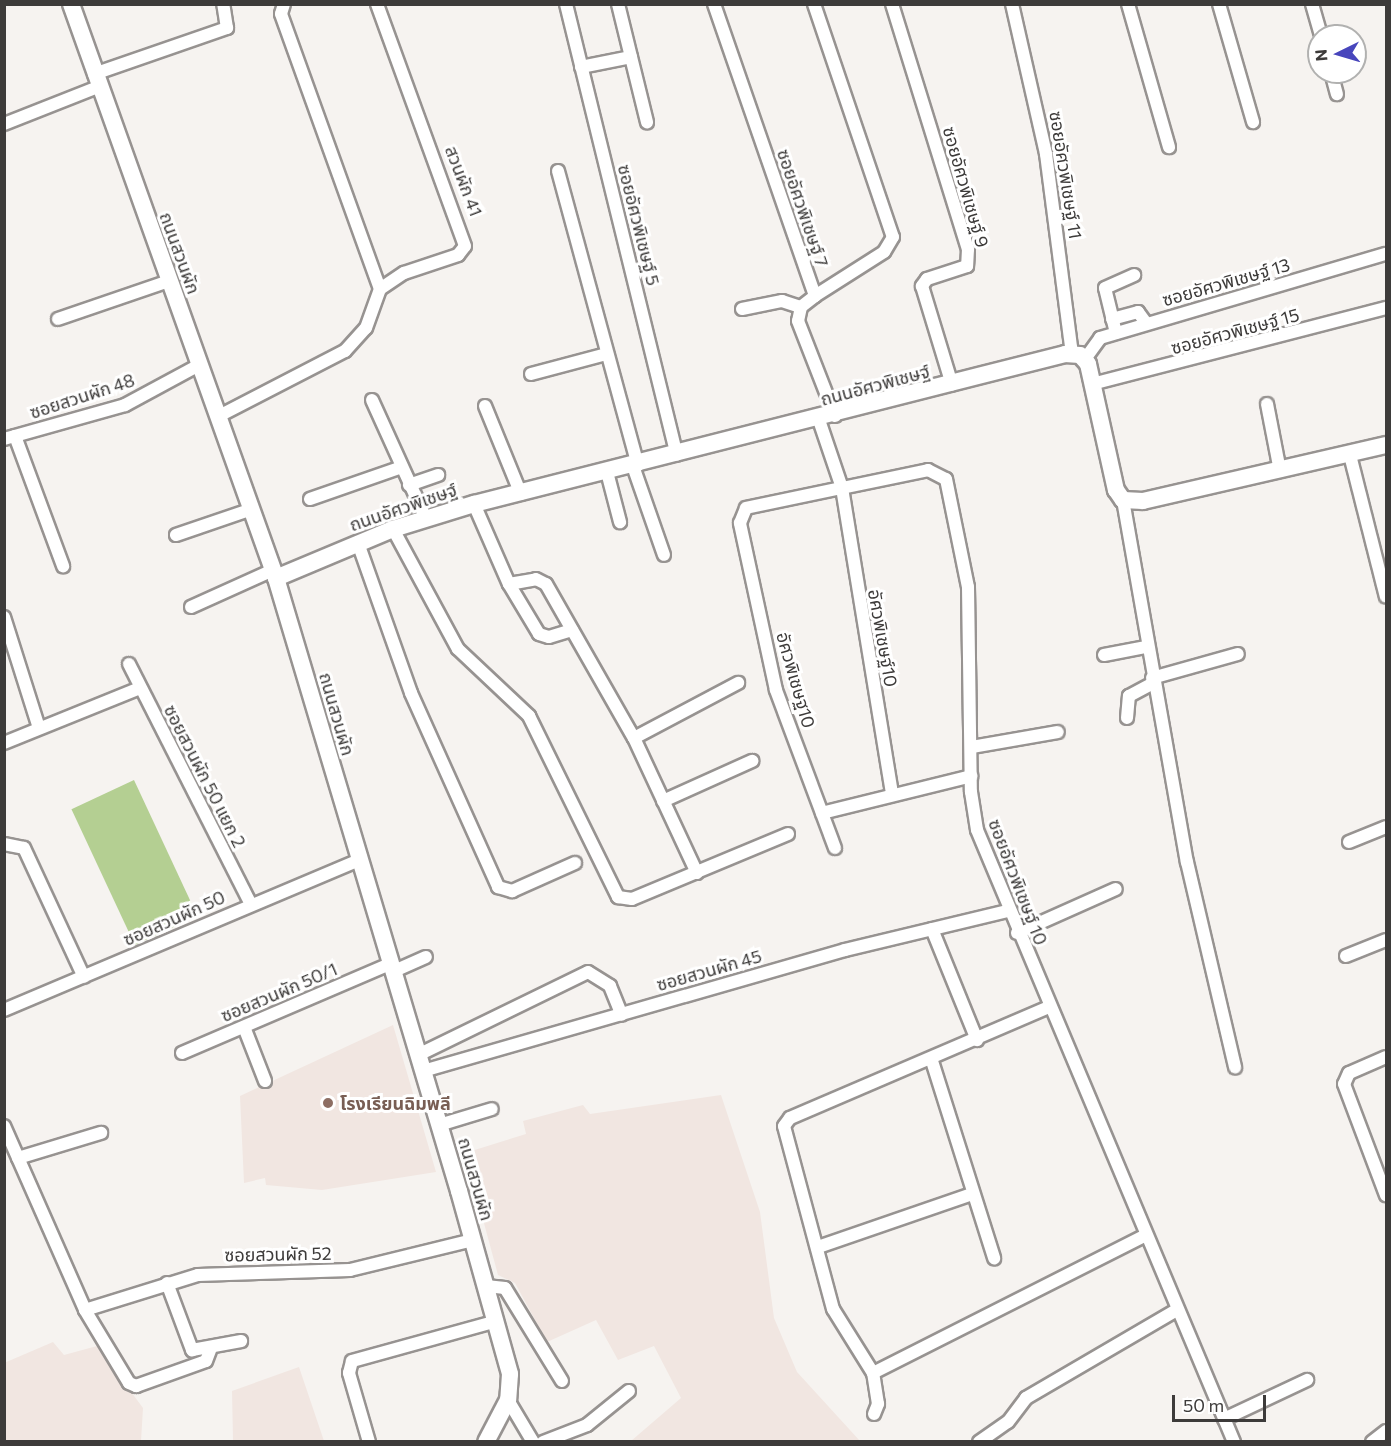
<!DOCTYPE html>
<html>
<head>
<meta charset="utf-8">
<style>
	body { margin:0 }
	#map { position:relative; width:1391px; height:1446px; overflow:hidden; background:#f6f3f0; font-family:Commissioner,"Noto Sans Thai",sans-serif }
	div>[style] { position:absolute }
	.built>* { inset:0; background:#f1e6e1 }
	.forest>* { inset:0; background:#b4cf92; transform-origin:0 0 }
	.roads { filter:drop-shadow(2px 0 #979391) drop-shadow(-2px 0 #979391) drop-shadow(0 2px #979391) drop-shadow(0 -2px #979391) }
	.street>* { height:12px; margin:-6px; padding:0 6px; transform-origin:6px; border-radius:6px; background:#fff }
	.secondary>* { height:16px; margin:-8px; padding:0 8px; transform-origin:8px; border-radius:8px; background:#fff }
	.dots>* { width:16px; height:16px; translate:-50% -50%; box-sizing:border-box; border:3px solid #fff; border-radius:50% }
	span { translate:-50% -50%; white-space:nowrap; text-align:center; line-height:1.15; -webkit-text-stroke:6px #fff; paint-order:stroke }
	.street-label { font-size:18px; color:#3d3b3a }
	.education-label { font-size:18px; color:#785e54; font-weight:700 }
	.left { translate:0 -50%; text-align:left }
	.frame { position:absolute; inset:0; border:6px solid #3d3b3a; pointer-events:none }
	.north { position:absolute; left:1307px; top:24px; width:60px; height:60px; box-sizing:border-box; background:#fff; border:2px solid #b1b1b0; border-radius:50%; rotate:265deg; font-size:16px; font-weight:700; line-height:24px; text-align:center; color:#3d3b3a }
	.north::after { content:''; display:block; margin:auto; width:21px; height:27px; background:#4846bc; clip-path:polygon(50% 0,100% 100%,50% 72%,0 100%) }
	.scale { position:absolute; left:1172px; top:1395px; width:94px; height:27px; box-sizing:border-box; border:3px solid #3d3b3a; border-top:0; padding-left:8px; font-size:18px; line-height:21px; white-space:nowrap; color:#3d3b3a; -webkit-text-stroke:4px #fff; paint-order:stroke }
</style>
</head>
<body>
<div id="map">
	<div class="built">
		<i style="clip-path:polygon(393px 1025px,436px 1172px,322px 1190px,266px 1185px,265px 1178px,244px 1183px,240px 1096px)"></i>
		<i style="clip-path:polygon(721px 1095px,760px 1212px,774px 1318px,797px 1372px,860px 1441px,631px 1441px,681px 1398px,654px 1346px,618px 1360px,596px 1320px,547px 1342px,515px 1283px,498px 1275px,465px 1153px,526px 1134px,523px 1121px,583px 1105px,590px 1114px)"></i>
		<i style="clip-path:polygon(53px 1342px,64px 1355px,97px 1346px,143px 1408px,141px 1441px,5px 1441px,4px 1363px)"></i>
		<i style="clip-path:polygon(299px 1367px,324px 1441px,233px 1441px,232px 1391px)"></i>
	</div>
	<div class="forest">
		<i style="left:134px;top:780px;width:150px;height:69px;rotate:65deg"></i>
	</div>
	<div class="roads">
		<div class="street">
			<i style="left:284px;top:4px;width:10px;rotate:107deg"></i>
			<i style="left:281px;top:14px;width:292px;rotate:70.2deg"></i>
			<i style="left:566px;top:4px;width:464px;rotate:76.2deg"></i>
			<i style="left:618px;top:4px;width:122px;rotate:76.2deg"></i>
			<i style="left:714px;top:4px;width:309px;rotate:70.9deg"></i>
			<i style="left:815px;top:296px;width:18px;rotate:142deg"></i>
			<i style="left:801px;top:307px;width:14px;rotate:102deg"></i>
			<i style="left:798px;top:321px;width:102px;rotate:68.7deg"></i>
			<i style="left:814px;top:4px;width:246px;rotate:71.3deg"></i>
			<i style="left:893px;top:237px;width:17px;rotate:121deg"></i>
			<i style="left:884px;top:252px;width:82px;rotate:147.5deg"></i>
			<i style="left:892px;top:4px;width:257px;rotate:72.8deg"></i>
			<i style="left:968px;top:249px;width:17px;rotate:93deg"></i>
			<i style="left:967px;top:266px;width:42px;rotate:162deg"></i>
			<i style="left:927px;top:279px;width:9px;rotate:126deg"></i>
			<i style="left:922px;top:286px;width:103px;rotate:73.1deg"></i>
			<i style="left:1012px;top:4px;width:154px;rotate:77.2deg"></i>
			<i style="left:1046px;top:154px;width:201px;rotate:82.6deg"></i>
			<i style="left:1128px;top:4px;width:149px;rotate:74deg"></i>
			<i style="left:1219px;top:4px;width:123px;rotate:73.9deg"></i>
			<i style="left:1312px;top:4px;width:33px;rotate:74deg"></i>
			<i style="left:581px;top:67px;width:51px;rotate:-11.3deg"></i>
			<i style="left:1331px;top:72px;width:23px;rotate:75deg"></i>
			<i style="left:94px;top:74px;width:141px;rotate:-19.1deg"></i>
			<i style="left:227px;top:28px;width:24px;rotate:-99deg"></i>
			<i style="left:4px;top:124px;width:101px;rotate:-21.5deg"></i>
			<i style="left:558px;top:171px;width:305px;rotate:74.8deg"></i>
			<i style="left:742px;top:309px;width:41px;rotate:-11.3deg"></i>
			<i style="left:782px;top:301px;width:20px;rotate:18deg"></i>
			<i style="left:58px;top:319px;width:117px;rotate:-18.9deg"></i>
			<i style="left:1112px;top:319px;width:27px;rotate:-15deg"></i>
			<i style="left:1138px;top:312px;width:14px;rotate:54deg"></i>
			<i style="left:1116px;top:333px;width:46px;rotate:-103.7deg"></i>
			<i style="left:1105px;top:288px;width:32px;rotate:-24deg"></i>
			<i style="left:1085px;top:359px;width:26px;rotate:-54deg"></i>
			<i style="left:1100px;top:338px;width:298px;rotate:-16.4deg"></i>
			<i style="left:531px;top:374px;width:78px;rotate:-14.9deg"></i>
			<i style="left:1092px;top:384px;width:304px;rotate:-14.5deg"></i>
			<i style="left:372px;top:400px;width:131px;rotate:65.6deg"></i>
			<i style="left:1267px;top:404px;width:68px;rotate:79deg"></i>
			<i style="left:485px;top:406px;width:95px;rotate:67.8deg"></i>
			<i style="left:217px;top:417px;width:144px;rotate:-27.3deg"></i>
			<i style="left:345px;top:351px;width:31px;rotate:-48deg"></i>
			<i style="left:366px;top:328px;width:41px;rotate:-70.3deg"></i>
			<i style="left:380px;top:289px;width:29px;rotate:-34deg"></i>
			<i style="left:404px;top:273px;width:57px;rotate:-18.4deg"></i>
			<i style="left:458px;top:255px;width:11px;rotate:-52deg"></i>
			<i style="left:465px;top:246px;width:258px;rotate:-110deg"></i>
			<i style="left:819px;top:420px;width:72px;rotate:71.3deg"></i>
			<i style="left:842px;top:488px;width:88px;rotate:-11.8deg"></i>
			<i style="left:928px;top:470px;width:20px;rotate:27deg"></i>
			<i style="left:946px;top:479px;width:110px;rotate:78.5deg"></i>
			<i style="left:968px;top:587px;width:205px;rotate:89.2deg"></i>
			<i style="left:971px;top:792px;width:38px;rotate:81deg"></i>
			<i style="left:977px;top:830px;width:664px;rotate:67.22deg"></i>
			<i style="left:15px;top:436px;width:139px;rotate:69.7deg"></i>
			<i style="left:4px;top:439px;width:126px;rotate:-15.7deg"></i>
			<i style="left:125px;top:405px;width:84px;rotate:-28.4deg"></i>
			<i style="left:1350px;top:455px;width:146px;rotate:75.8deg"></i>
			<i style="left:633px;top:466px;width:94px;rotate:70.8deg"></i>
			<i style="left:607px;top:472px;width:52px;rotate:75.4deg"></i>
			<i style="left:409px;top:485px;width:31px;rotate:-19deg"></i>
			<i style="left:310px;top:499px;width:97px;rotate:-19.2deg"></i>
			<i style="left:1123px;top:500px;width:368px;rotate:80deg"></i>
			<i style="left:1187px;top:862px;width:211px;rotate:76.8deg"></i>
			<i style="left:474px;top:504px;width:87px;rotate:66.4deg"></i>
			<i style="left:509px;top:584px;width:27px;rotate:-10deg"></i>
			<i style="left:536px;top:579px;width:11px;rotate:27deg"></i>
			<i style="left:546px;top:584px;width:177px;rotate:60.3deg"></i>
			<i style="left:634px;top:738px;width:149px;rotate:65deg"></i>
			<i style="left:393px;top:529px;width:136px;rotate:61.6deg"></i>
			<i style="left:458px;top:649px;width:98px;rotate:43.3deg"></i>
			<i style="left:529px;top:716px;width:202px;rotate:63.8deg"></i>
			<i style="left:618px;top:897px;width:14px;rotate:8deg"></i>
			<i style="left:632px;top:899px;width:169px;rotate:-22.6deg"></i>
			<i style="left:176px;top:535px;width:77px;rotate:-18.9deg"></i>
			<i style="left:358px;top:543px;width:159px;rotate:70.5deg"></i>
			<i style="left:411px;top:693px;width:213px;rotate:65.8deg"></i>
			<i style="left:498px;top:887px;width:15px;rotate:16deg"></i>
			<i style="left:512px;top:891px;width:69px;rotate:-24deg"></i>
			<i style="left:509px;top:584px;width:58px;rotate:59deg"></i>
			<i style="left:539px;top:634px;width:10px;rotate:17deg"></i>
			<i style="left:549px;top:637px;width:24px;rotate:-17deg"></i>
			<i style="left:191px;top:607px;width:90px;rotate:-24.3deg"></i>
			<i style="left:4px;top:617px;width:116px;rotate:72.5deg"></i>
			<i style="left:1104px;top:655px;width:43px;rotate:-10.8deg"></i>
			<i style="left:129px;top:664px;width:268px;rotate:63.1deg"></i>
			<i style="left:1152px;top:678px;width:89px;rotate:-15.6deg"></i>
			<i style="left:1127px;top:718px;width:22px;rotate:-85deg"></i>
			<i style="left:1129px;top:696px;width:27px;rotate:-28deg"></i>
			<i style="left:634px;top:738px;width:118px;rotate:-27.9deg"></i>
			<i style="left:4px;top:743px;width:147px;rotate:-22deg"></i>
			<i style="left:972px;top:747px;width:87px;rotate:-9.9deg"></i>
			<i style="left:663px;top:801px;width:98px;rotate:-24.2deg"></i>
			<i style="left:822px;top:813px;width:154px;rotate:-13.9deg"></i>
			<i style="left:1349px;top:842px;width:40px;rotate:-22deg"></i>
			<i style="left:4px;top:844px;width:20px;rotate:11deg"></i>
			<i style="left:24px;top:848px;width:142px;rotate:65.1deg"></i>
			<i style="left:835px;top:848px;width:169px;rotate:-110.5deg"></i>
			<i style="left:776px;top:690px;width:171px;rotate:-102.2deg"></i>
			<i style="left:740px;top:523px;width:16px;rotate:-68deg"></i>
			<i style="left:746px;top:508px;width:98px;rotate:-11.8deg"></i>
			<i style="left:842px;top:488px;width:310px;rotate:80.7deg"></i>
			<i style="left:932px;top:929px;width:120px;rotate:67.9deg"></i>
			<i style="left:1017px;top:933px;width:108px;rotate:-24deg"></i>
			<i style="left:1346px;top:956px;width:43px;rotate:-21.8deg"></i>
			<i style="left:392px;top:972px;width:37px;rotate:-24deg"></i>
			<i style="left:4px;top:1010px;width:385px;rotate:-22.9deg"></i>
			<i style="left:244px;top:1027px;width:58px;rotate:68.7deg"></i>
			<i style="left:182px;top:1053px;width:226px;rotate:-23.2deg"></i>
			<i style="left:418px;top:1055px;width:189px;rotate:-26deg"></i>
			<i style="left:588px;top:972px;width:26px;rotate:32deg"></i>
			<i style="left:610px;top:986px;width:31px;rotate:68deg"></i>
			<i style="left:1386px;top:1057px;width:40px;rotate:156.6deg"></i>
			<i style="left:1349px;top:1073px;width:12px;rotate:114deg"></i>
			<i style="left:1344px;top:1084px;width:119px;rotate:69.3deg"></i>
			<i style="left:932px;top:1061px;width:207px;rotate:72.5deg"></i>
			<i style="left:423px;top:1071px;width:439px;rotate:-16deg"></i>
			<i style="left:845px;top:950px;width:168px;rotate:-13.5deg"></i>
			<i style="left:439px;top:1125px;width:55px;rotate:-16.8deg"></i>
			<i style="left:4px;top:1126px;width:201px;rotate:66.2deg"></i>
			<i style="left:85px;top:1310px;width:85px;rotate:58.9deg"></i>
			<i style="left:129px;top:1383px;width:8px;rotate:23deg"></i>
			<i style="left:136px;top:1386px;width:74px;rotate:-19.7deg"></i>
			<i style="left:206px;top:1361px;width:14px;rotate:-69deg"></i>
			<i style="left:18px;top:1158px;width:87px;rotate:-16.8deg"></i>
			<i style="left:818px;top:1247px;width:163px;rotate:-19deg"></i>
			<i style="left:167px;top:1283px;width:72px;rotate:69.5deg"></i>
			<i style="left:192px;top:1350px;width:50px;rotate:-10.4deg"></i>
			<i style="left:486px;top:1286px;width:19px;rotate:6deg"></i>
			<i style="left:505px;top:1288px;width:109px;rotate:58.5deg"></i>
			<i style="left:85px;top:1310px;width:118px;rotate:-17.2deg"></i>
			<i style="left:198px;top:1275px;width:152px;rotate:-1.9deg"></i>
			<i style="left:350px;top:1270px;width:127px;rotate:-13.7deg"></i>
			<i style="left:873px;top:1373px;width:304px;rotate:-26.8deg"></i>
			<i style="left:508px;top:1400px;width:49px;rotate:59.2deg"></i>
			<i style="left:874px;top:1414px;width:11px;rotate:-68deg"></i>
			<i style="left:878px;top:1404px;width:31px;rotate:-99deg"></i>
			<i style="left:873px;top:1373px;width:75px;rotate:-122deg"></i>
			<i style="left:833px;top:1309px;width:189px;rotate:-105deg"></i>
			<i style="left:784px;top:1126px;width:10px;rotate:-53deg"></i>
			<i style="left:790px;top:1118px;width:282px;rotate:-23.2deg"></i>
			<i style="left:1224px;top:1419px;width:92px;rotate:-25.2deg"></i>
			<i style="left:369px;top:1442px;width:72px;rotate:-106.2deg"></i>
			<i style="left:349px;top:1373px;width:12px;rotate:-76deg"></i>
			<i style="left:352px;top:1361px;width:150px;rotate:-15.4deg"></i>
			<i style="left:543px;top:1442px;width:47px;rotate:-21.1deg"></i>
			<i style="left:587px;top:1425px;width:54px;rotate:-39deg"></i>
			<i style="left:979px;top:1442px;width:35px;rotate:-35deg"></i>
			<i style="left:1008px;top:1422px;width:30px;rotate:-53deg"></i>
			<i style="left:1026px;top:1398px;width:173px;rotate:-30.3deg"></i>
			<i style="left:1372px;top:1442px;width:18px;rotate:-38deg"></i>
		</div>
		<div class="secondary">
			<i style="left:71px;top:4px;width:610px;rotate:70.35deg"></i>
			<i style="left:276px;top:578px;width:640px;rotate:73.38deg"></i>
			<i style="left:459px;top:1191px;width:190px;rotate:74.4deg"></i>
			<i style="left:510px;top:1374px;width:26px;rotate:94deg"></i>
			<i style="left:508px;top:1400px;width:47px;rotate:117.6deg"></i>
			<i style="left:276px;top:578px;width:127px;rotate:-22.7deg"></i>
			<i style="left:393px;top:529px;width:85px;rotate:-17.2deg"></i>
			<i style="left:474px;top:504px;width:610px;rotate:-14.24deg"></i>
			<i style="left:1065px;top:354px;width:15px;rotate:4deg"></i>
			<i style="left:1080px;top:355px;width:12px;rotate:48deg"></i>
			<i style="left:1088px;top:364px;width:129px;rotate:77.5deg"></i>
			<i style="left:1116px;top:490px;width:12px;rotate:55deg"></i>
			<i style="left:1123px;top:500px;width:20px;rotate:3deg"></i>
			<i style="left:1143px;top:501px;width:249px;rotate:-13deg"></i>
		</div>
	</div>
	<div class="dots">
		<i style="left:328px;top:1103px;background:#8d6e63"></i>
	</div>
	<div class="street-label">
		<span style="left:1066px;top:175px;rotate:81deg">ซอยอัศวพิเชษฐ์ 11</span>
		<span style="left:464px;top:181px;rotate:69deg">สวนผัก 41</span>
		<span style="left:966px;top:187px;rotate:74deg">ซอยอัศวพิเชษฐ์ 9</span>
		<span style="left:803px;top:208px;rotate:71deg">ซอยอัศวพิเชษฐ์ 7</span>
		<span style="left:639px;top:225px;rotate:76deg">ซอยอัศวพิเชษฐ์ 5</span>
		<span style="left:180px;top:253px;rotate:70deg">ถนนสวนผัก</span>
		<span style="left:1226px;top:282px;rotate:-16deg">ซอยอัศวพิเชษฐ์ 13</span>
		<span style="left:1235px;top:331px;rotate:-15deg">ซอยอัศวพิเชษฐ์ 15</span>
		<span style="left:875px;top:385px;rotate:-15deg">ถนนอัศวพิเชษฐ์</span>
		<span style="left:82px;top:396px;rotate:-18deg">ซอยสวนผัก 48</span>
		<span style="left:403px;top:507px;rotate:-19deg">ถนนอัศวพิเชษฐ์</span>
		<span style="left:883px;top:638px;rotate:80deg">อัศวพิเชษฐ์10</span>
		<span style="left:796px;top:680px;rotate:74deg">อัศวพิเชษฐ10</span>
		<span style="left:337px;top:714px;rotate:74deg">ถนนสวนผัก</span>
		<span style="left:205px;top:776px;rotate:63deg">ซอยสวนผัก 50 แยก 2</span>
		<span style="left:1018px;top:882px;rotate:69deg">ซอยอัศวพิเชษฐ์ 10</span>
		<span style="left:174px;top:918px;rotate:-24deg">ซอยสวนผัก 50</span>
		<span style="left:709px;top:970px;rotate:-16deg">ซอยสวนผัก 45</span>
		<span style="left:279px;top:992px;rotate:-23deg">ซอยสวนผัก 50/1</span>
		<span style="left:476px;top:1179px;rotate:74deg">ถนนสวนผัก</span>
		<span style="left:278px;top:1254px;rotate:-1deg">ซอยสวนผัก 52</span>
	</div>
	<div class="education-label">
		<span class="left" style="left:340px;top:1103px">โรงเรียนฉิมพลี</span>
	</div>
	<div class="frame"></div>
	<div class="north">N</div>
	<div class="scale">50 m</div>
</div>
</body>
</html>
